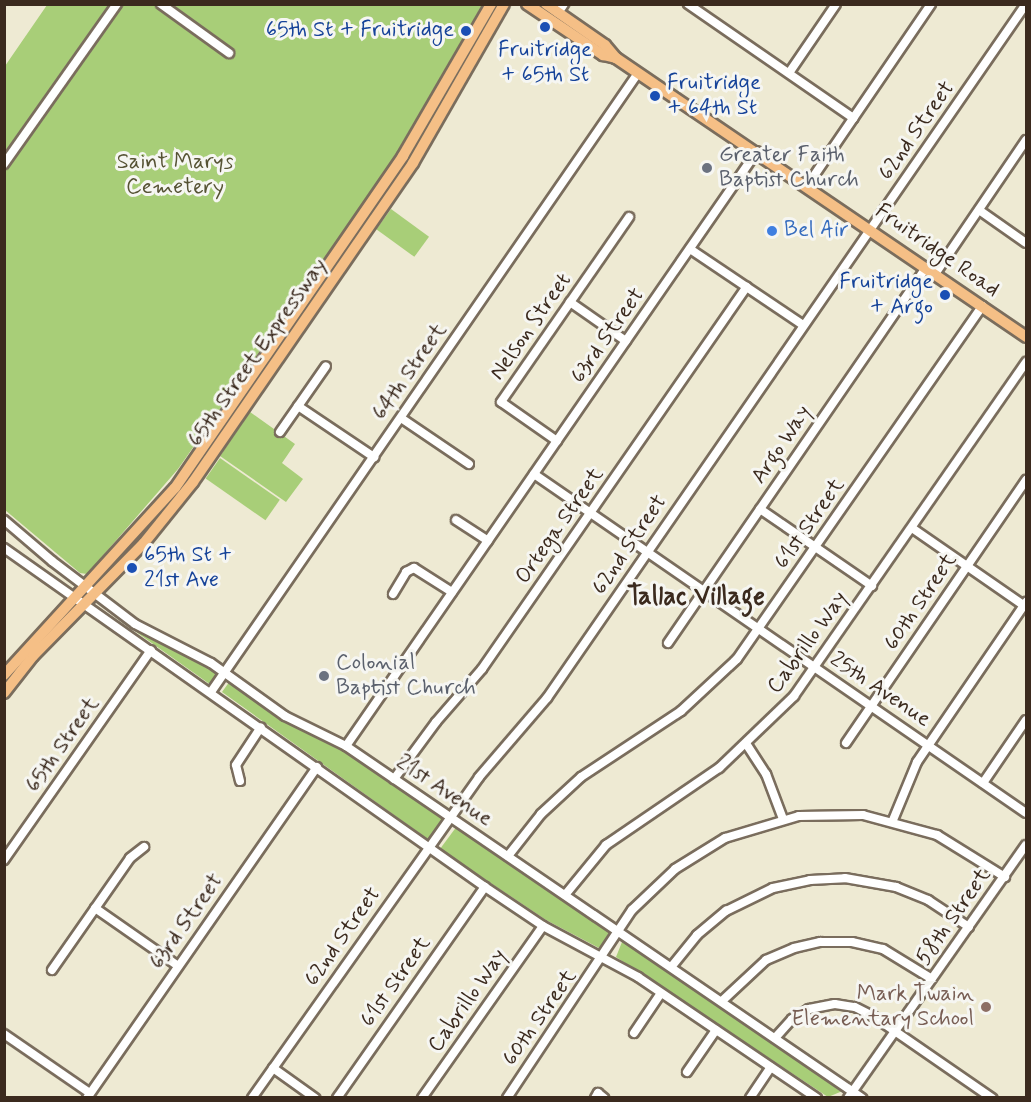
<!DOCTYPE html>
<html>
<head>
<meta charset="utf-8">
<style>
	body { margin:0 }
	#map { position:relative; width:1031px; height:1102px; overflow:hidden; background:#eeead3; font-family:Mynerve,sans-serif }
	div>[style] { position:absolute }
	.green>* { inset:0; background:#a8ce78; transform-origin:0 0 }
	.roads { filter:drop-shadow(2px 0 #7a6d5d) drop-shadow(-2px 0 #7a6d5d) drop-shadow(0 2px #7a6d5d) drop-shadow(0 -2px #7a6d5d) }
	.minor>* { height:8px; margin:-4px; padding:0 4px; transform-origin:4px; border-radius:4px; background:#fff }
	.major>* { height:10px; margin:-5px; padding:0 5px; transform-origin:5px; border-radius:5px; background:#f5bf86 }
	.dots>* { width:16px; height:16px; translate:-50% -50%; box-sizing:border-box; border:3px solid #f6f6f2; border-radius:50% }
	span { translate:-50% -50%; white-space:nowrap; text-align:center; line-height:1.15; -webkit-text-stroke:6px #f6f6f2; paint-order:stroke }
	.transit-label { font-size:22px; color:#164399 }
	.right { translate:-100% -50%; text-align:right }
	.left { translate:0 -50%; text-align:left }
	.street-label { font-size:22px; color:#3b2a1e }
	.worship-label { font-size:22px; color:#5b616d }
	.park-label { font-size:22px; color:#565334 }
	.shop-label { font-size:22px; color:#366cbe }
	.education-label { font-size:22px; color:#785e54 }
	.quarter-label { font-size:26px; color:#3b2a1e; font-weight:700 }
	.frame { position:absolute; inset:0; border:6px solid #3b2a1e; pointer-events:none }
</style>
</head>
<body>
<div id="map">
	<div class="green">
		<i style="clip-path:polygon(47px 5px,482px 5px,413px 131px,378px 181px,178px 469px,87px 574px,80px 573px,5px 510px,5px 66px)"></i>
		<i style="left:391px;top:209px;width:47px;height:25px;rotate:36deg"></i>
		<i style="clip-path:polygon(250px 412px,295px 444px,282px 463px,303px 479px,286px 502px,220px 456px)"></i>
		<i style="left:220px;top:458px;width:73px;height:25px;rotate:35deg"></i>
		<i style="clip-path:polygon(115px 617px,208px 665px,220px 673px,211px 685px)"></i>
		<i style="clip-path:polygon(230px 681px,283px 718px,344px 748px,446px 816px,429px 840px,222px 692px)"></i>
		<i style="clip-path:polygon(457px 826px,611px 930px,601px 949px,546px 920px,440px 849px)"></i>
		<i style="clip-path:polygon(624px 937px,845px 1090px,828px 1097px,616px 957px)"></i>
	</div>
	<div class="roads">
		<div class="minor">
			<i style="left:161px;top:4px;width:84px;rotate:35.8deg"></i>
			<i style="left:688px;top:4px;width:201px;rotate:34.6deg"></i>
			<i style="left:558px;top:13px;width:11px;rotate:-56deg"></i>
			<i style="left:789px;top:73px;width:83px;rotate:-55.7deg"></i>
			<i style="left:4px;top:164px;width:196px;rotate:-54.8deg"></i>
			<i style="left:807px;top:186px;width:220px;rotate:-55.7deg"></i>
			<i style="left:979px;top:210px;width:57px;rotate:35.1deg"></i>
			<i style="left:690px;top:249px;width:136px;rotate:33.9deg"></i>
			<i style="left:935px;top:274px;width:162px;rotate:-55.8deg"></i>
			<i style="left:570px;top:302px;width:68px;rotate:34.9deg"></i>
			<i style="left:298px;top:406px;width:92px;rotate:33.9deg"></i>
			<i style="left:401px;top:418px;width:82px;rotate:34.1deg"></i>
			<i style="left:280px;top:432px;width:80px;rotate:-55.1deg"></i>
			<i style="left:557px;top:441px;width:68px;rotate:-145.1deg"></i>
			<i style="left:501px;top:402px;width:225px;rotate:-55.3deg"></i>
			<i style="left:534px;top:474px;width:597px;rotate:34.57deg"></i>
			<i style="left:760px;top:509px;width:136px;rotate:34.5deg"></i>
			<i style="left:4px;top:520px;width:63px;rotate:40.5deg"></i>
			<i style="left:52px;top:561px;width:104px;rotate:37.2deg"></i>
			<i style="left:135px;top:624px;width:85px;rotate:27.2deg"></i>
			<i style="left:211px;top:663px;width:91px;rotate:35.6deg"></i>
			<i style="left:285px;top:716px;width:68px;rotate:26.2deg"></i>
			<i style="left:346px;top:746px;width:625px;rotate:34.3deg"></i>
			<i style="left:456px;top:520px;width:38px;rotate:33deg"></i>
			<i style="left:912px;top:528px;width:139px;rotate:34.7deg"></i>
			<i style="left:4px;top:548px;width:588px;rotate:35.18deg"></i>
			<i style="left:485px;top:887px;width:70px;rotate:33.9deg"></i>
			<i style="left:543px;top:926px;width:108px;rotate:28.2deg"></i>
			<i style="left:638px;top:977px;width:216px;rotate:34.1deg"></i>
			<i style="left:393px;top:594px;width:26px;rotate:-59deg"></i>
			<i style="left:406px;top:572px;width:9px;rotate:-27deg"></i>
			<i style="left:414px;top:568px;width:45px;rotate:32.3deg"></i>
			<i style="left:668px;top:643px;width:456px;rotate:-55.5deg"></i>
			<i style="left:211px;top:692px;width:752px;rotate:-55.4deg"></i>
			<i style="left:846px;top:743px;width:319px;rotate:-55.6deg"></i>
			<i style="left:747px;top:745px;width:35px;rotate:57deg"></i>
			<i style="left:766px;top:774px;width:48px;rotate:69.3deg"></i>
			<i style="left:346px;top:746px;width:723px;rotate:-55.36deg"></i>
			<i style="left:394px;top:779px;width:71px;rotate:-53.6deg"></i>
			<i style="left:436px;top:722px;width:70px;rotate:-49deg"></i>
			<i style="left:482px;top:669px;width:465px;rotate:-55.3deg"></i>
			<i style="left:240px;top:781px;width:16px;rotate:-104deg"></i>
			<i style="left:236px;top:765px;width:45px;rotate:-56.7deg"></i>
			<i style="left:983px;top:783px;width:76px;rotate:-55.7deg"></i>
			<i style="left:893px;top:820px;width:63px;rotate:-67.5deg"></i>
			<i style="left:917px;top:762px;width:194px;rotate:-55.7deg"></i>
			<i style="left:508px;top:856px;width:53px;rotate:-51.8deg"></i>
			<i style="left:541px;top:814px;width:54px;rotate:-42.8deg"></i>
			<i style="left:581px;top:777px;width:120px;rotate:-33.4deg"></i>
			<i style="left:681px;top:711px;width:76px;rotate:-42.9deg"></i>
			<i style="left:737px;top:659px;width:430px;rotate:-55.2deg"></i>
			<i style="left:4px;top:860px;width:256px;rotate:-55deg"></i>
			<i style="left:565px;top:895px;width:65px;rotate:-50.6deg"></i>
			<i style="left:606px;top:845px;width:137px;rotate:-34.3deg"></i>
			<i style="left:719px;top:768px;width:104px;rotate:-43.8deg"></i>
			<i style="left:794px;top:696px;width:407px;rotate:-55.2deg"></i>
			<i style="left:95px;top:908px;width:101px;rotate:34.9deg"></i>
			<i style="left:672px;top:966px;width:40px;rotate:-51deg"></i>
			<i style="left:697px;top:935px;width:38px;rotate:-40deg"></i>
			<i style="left:726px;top:911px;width:52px;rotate:-26.1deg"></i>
			<i style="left:773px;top:888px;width:38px;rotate:-12deg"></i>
			<i style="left:810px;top:880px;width:35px;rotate:-3deg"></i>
			<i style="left:845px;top:878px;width:52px;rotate:10deg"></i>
			<i style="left:896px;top:887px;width:35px;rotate:22deg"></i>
			<i style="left:928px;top:900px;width:49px;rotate:33.4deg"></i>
			<i style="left:52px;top:970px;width:136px;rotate:-55.1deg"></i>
			<i style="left:130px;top:858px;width:18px;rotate:-38deg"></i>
			<i style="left:722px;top:1001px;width:60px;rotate:-43deg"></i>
			<i style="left:766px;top:960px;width:30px;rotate:-23deg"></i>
			<i style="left:794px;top:948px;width:27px;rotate:-13deg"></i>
			<i style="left:820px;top:942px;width:32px"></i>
			<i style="left:852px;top:942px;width:32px;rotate:13deg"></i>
			<i style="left:883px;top:949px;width:57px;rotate:31.5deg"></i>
			<i style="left:634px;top:1033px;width:48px;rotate:-56deg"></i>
			<i style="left:4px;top:1034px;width:104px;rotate:34.5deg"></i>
			<i style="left:775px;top:1038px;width:25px;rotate:-48deg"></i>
			<i style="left:792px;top:1019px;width:20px;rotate:-30deg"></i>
			<i style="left:809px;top:1009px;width:26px;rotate:-11deg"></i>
			<i style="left:835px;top:1004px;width:20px;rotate:9deg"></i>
			<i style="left:855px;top:1007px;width:20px;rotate:27deg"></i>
			<i style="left:873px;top:1016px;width:145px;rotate:34.6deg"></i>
			<i style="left:273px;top:1068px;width:52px;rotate:35.5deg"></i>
			<i style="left:687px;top:1072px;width:51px;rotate:-55.4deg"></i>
			<i style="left:87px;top:1098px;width:403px;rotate:-55.2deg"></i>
			<i style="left:252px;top:1098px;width:393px;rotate:-54.7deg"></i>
			<i style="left:479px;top:777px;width:104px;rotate:-49.3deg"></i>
			<i style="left:547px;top:698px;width:843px;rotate:-55.39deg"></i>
			<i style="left:337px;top:1098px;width:258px;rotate:-55deg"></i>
			<i style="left:422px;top:1098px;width:210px;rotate:-54.9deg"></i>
			<i style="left:507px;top:1098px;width:226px;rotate:-56.4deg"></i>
			<i style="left:632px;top:910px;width:59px;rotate:-43.6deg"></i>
			<i style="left:675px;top:869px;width:59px;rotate:-31.8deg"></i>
			<i style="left:725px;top:838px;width:77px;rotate:-16.6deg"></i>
			<i style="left:799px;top:816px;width:64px;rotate:-0.9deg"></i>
			<i style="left:863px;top:815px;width:77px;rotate:15.1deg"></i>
			<i style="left:937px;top:835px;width:80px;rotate:31.7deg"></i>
			<i style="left:595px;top:1098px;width:6px;rotate:-59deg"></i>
			<i style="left:598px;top:1093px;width:8px;rotate:40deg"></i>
			<i style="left:750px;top:1098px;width:37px;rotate:-56deg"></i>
			<i style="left:848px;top:1098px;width:309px;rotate:-54.9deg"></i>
		</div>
		<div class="major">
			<i style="left:527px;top:4px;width:92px;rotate:33.9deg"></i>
			<i style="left:603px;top:55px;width:13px;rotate:13deg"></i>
			<i style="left:546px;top:4px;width:72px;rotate:34.8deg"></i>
			<i style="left:605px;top:45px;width:17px;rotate:50deg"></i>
			<i style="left:616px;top:58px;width:496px;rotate:34.2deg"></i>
			<i style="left:4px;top:675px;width:253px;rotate:-47.6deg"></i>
			<i style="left:175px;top:488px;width:403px;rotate:-55.5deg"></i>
			<i style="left:403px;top:156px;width:176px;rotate:-59.9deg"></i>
			<i style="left:4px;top:693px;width:47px;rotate:-51.9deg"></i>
			<i style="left:33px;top:656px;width:158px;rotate:-45.5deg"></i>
			<i style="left:144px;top:543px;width:78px;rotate:-51.2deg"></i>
			<i style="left:193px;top:482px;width:388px;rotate:-55.4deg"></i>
			<i style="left:413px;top:163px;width:183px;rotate:-60.2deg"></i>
		</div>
	</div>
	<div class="dots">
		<i style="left:545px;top:27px;background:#1a4fb4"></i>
		<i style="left:466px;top:31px;background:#1a4fb4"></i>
		<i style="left:655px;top:96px;background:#1a4fb4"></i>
		<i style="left:707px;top:168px;background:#6b7280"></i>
		<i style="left:772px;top:231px;background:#3f7fe0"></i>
		<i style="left:945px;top:295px;background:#1a4fb4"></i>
		<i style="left:132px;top:568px;background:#1a4fb4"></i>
		<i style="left:324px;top:676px;background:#6b7280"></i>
		<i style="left:986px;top:1007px;background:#8d6e63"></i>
	</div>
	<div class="transit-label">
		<span class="right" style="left:454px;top:31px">65th St + Fruitridge</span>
		<span style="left:545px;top:63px">Fruitridge<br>+ 65th St</span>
		<span class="left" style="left:667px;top:96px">Fruitridge<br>+ 64th St</span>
		<span class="right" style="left:933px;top:295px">Fruitridge<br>+ Argo</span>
		<span class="left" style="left:144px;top:568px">65th St +<br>21st Ave</span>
	</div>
	<div class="street-label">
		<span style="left:917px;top:131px;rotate:-55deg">62nd Street</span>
		<span style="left:937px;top:251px;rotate:35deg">Fruitridge Road</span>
		<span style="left:531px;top:327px;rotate:-55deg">Nelson Street</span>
		<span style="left:608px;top:336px;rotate:-55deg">63rd Street</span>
		<span style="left:258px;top:353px;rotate:-55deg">65th Street Expressway</span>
		<span style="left:410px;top:372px;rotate:-55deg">64th Street</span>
		<span style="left:782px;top:445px;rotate:-56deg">Argo Way</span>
		<span style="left:810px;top:524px;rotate:-55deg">61st Street</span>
		<span style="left:560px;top:526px;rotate:-55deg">Ortega Street</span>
		<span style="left:630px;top:545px;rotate:-56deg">62nd Street</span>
		<span style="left:921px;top:602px;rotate:-56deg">60th Street</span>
		<span style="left:808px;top:643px;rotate:-54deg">Cabrillo Way</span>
		<span style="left:880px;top:690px;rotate:34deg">25th Avenue</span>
		<span style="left:63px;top:745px;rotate:-55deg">65th Street</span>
		<span style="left:444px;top:791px;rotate:34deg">21st Avenue</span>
		<span style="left:954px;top:917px;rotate:-55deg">58th Street</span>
		<span style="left:187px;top:922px;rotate:-55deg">63rd Street</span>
		<span style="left:343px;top:937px;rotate:-55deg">62nd Street</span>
		<span style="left:396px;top:982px;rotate:-55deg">61st Street</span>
		<span style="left:468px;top:1001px;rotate:-55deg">Cabrillo Way</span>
		<span style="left:540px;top:1018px;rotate:-55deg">60th Street</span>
	</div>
	<div class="worship-label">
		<span class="left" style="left:719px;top:168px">Greater Faith<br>Baptist Church</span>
		<span class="left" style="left:336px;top:676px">Colonial<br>Baptist Church</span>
	</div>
	<div class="park-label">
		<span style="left:175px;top:175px">Saint Marys<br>Cemetery</span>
	</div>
	<div class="shop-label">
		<span class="left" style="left:784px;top:231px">Bel Air</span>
	</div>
	<div class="education-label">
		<span class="right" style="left:974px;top:1007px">Mark Twain<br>Elementary School</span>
	</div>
	<div class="quarter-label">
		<span style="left:696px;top:598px">Tallac Village</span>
	</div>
	<div class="frame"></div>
</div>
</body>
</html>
